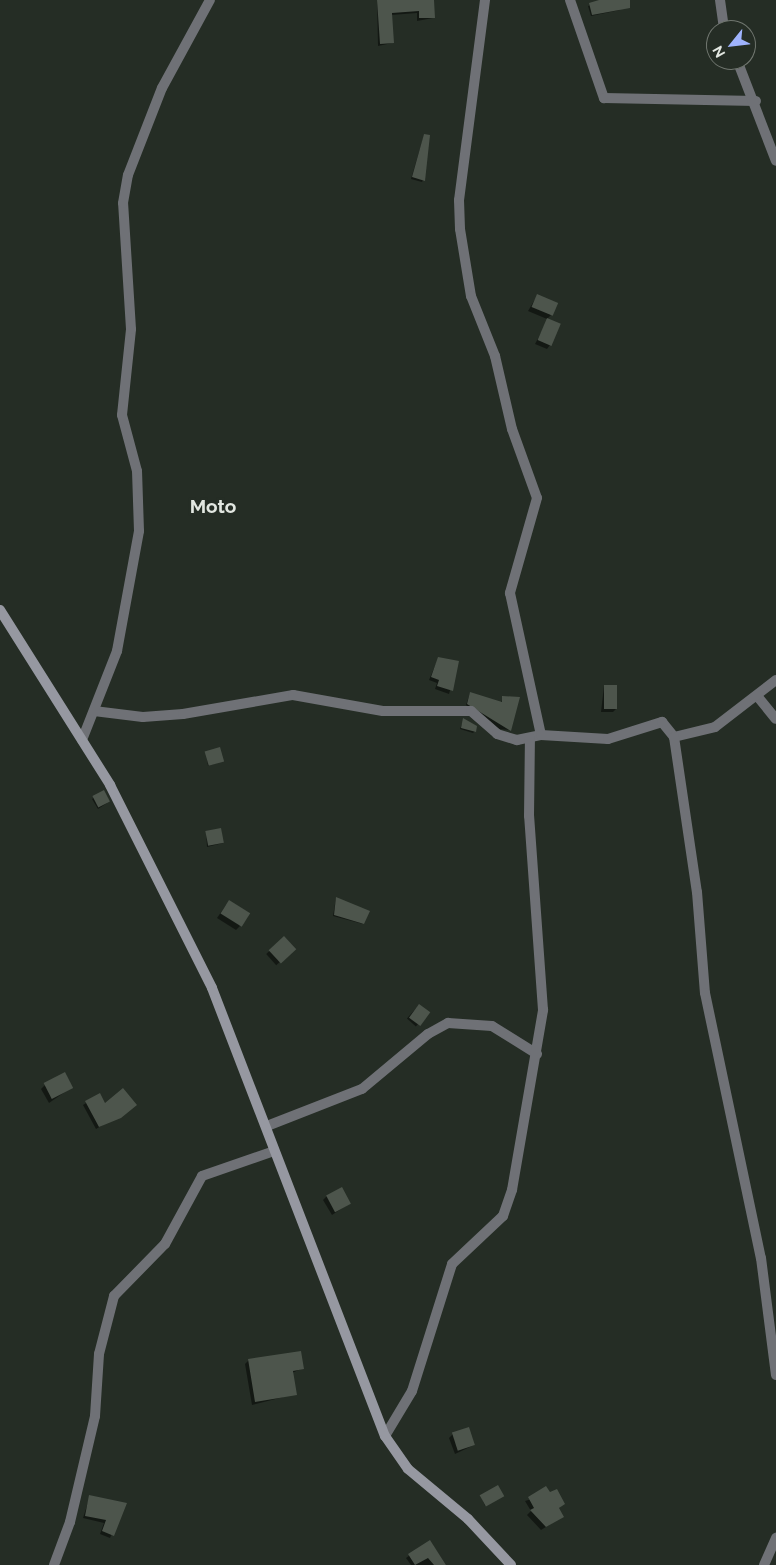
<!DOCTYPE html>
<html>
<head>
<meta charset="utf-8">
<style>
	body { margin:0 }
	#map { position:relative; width:776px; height:1565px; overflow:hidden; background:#252d25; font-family:Raleway,sans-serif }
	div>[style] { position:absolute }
	.shadow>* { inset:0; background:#0007; transform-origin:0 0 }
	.building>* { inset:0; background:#4d554c; transform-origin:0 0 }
	.street>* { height:10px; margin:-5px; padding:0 5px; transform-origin:5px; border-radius:5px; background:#6f7176 }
	.secondary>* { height:10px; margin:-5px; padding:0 5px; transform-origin:5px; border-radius:5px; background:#9698a1 }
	span { translate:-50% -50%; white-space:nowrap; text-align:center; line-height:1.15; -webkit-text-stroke:4.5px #252d25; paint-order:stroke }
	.quarter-label { font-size:19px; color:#e2e7e1; font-weight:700 }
	.north { position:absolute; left:706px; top:20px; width:50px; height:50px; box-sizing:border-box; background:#252d25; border:1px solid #717770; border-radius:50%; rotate:241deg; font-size:14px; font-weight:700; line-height:20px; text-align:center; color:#e2e7e1 }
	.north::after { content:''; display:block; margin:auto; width:18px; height:22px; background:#9fb3fd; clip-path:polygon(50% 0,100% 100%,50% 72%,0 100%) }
</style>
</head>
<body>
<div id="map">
	<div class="shadow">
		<i style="clip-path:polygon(377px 0,433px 0,433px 18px,417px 21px,417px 13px,391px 15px,392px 43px,378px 46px)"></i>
		<i style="clip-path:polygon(603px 0,619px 0,620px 10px,591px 16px,588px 6px)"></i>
		<i style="clip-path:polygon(424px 135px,423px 180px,422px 182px,411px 179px)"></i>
		<i style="clip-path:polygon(537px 296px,551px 315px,547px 319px,528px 311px)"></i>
		<i style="clip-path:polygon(548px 320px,550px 345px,547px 349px,535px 344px)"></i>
		<i style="clip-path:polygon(438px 659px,458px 662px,449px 694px,435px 689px,437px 683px,429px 680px)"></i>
		<i style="clip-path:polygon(604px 686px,617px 708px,613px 712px,601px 712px)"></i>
		<i style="clip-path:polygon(470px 693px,501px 703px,503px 697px,510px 730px,499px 729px,466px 705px)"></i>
		<i style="clip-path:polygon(464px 719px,475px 731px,473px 733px,460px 729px)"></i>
		<i style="clip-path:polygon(206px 752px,223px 761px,208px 766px)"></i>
		<i style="clip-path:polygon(103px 792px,107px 803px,98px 809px,92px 799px)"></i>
		<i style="clip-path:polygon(206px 832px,223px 843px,207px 847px)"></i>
		<i style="clip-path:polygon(336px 898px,363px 924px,333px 916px)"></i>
		<i style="clip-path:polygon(226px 905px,240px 926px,236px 930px,217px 918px)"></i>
		<i style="left:284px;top:938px;width:15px;height:24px;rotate:48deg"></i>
		<i style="left:419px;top:1005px;width:12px;height:18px;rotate:42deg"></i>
		<i style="clip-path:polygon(45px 1085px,72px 1087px,49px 1103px,41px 1089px)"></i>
		<i style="clip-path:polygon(99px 1095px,105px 1105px,132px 1108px,96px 1129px,83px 1105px)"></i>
		<i style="clip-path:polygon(327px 1196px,350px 1203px,332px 1215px,323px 1200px)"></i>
		<i style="clip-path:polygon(249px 1360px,303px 1368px,292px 1373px,295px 1394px,252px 1405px,245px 1364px)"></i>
		<i style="clip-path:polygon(453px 1434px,474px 1445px,455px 1454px,449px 1438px)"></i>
		<i style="clip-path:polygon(549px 1494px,563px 1504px,558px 1509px,562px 1517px,541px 1530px,527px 1515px,531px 1511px,525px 1501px)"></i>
		<i style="clip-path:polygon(90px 1496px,125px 1504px,110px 1538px,100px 1534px,104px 1523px,83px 1518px)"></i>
		<i style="clip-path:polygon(481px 1496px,501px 1497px,485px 1506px)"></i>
		<i style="clip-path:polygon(430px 1541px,446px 1565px,411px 1565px,406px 1558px)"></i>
	</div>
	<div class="building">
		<i style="clip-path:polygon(377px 0,434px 0,435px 18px,419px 18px,419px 11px,392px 13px,394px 43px,380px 44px)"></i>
		<i style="clip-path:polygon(599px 0,630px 0,630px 8px,592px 15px,589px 3px)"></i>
		<i style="clip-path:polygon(424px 134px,430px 135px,425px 181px,412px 177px)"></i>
		<i style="left:537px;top:294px;width:23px;height:14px;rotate:23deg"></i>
		<i style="left:547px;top:318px;width:15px;height:24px;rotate:23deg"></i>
		<i style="clip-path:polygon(438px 657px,459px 661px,453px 691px,437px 686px,439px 680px,431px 677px)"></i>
		<i style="left:604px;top:685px;width:13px;height:24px"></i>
		<i style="clip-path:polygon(470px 692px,502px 702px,502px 696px,520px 697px,511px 731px,467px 704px)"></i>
		<i style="clip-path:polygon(463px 718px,477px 726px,476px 732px,461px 728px)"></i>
		<i style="left:220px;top:747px;width:15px;height:16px;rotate:74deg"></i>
		<i style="left:104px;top:790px;width:13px;height:13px;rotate:63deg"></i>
		<i style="left:221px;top:828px;width:15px;height:16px;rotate:79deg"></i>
		<i style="clip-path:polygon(336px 897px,370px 911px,364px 924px,334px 915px)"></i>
		<i style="left:229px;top:900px;width:25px;height:16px;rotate:32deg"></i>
		<i style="left:284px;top:936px;width:18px;height:21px;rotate:47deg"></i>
		<i style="left:419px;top:1004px;width:14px;height:17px;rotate:36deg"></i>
		<i style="left:65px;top:1072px;width:18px;height:24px;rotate:63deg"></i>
		<i style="clip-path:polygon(123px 1088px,137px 1105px,121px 1118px,99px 1127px,85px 1101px,100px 1093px,105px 1103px)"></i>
		<i style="left:342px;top:1187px;width:19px;height:18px;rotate:62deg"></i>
		<i style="clip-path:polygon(301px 1351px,304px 1369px,293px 1371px,297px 1395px,255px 1402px,248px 1359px)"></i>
		<i style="left:469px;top:1427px;width:19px;height:18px;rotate:72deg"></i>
		<i style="left:498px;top:1485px;width:13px;height:21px;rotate:61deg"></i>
		<i style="clip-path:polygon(546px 1486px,550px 1492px,557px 1489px,565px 1504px,559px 1508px,564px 1517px,546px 1527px,530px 1510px,534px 1508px,528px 1497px)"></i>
		<i style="clip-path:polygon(89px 1495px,127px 1503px,114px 1536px,102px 1531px,106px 1520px,85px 1516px)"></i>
		<i style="clip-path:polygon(430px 1540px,446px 1565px,434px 1565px,428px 1558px,415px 1565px,408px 1554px)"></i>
	</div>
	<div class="street">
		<i style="left:485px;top:0;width:202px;rotate:97.4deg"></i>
		<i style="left:459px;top:200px;width:29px;rotate:88deg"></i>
		<i style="left:460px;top:229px;width:68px;rotate:80.7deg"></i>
		<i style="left:471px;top:296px;width:65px;rotate:68.2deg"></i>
		<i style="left:495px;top:356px;width:75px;rotate:76.9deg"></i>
		<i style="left:512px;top:429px;width:73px;rotate:70.1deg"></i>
		<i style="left:537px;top:498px;width:99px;rotate:105.9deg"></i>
		<i style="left:510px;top:593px;width:145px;rotate:77.7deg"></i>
		<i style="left:570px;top:0;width:104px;rotate:70.9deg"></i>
		<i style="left:604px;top:98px;width:152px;rotate:1.1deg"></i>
		<i style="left:720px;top:0;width:30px;rotate:82deg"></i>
		<i style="left:737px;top:60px;width:108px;rotate:68.9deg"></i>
		<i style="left:758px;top:697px;width:28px;rotate:51deg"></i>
		<i style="left:94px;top:711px;width:49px;rotate:7deg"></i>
		<i style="left:143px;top:717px;width:40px;rotate:-4.3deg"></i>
		<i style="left:183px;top:714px;width:112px;rotate:-9.8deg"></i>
		<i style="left:293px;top:695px;width:91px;rotate:10.1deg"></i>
		<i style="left:383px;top:711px;width:88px"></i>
		<i style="left:471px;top:711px;width:35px;rotate:41deg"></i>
		<i style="left:497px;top:734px;width:21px;rotate:17deg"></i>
		<i style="left:517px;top:740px;width:25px;rotate:-12deg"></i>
		<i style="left:541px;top:735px;width:67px;rotate:3.4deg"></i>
		<i style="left:608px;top:739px;width:57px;rotate:-17.5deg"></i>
		<i style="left:662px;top:722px;width:19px;rotate:51deg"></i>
		<i style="left:674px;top:737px;width:42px;rotate:-13.7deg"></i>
		<i style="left:715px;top:727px;width:77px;rotate:-37.6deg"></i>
		<i style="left:674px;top:737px;width:157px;rotate:81.6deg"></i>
		<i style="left:697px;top:892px;width:101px;rotate:85.5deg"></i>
		<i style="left:705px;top:993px;width:271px;rotate:78.1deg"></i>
		<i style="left:761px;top:1258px;width:118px;rotate:82.7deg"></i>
		<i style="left:82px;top:740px;width:96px;rotate:-68.5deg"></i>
		<i style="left:117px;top:651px;width:122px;rotate:-79.6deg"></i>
		<i style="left:139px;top:531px;width:60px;rotate:-91.9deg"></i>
		<i style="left:137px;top:471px;width:58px;rotate:-105deg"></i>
		<i style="left:122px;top:415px;width:86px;rotate:-84deg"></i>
		<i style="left:131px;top:329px;width:126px;rotate:-93.6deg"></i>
		<i style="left:123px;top:203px;width:28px;rotate:-80deg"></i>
		<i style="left:128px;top:175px;width:93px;rotate:-68.7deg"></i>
		<i style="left:162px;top:88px;width:100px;rotate:-61.4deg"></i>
		<i style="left:267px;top:1126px;width:102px;rotate:-21.3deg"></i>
		<i style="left:362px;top:1089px;width:86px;rotate:-39.8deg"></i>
		<i style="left:428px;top:1034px;width:23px;rotate:-29deg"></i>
		<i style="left:448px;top:1023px;width:44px;rotate:3.9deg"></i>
		<i style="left:492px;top:1026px;width:53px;rotate:31.9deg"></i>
		<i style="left:385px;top:1436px;width:52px;rotate:-59deg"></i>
		<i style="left:412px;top:1391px;width:133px;rotate:-72.5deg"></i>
		<i style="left:452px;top:1264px;width:70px;rotate:-43.3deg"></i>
		<i style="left:503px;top:1216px;width:28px;rotate:-71deg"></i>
		<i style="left:512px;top:1190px;width:183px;rotate:-80.2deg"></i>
		<i style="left:543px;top:1010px;width:195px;rotate:-94.1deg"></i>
		<i style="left:529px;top:816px;width:78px;rotate:-89.3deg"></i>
		<i style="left:54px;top:1565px;width:46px;rotate:-69.6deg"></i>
		<i style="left:70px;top:1522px;width:109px;rotate:-76.7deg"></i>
		<i style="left:95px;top:1416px;width:62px;rotate:-86.3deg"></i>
		<i style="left:99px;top:1354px;width:60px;rotate:-75.5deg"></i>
		<i style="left:114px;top:1296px;width:73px;rotate:-45.6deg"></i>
		<i style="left:165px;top:1244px;width:77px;rotate:-61.4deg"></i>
		<i style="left:202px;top:1176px;width:76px;rotate:-19.1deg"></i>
		<i style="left:764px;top:1565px;width:30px;rotate:-66deg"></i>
	</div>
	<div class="secondary">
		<i style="left:0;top:610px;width:207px;rotate:57.8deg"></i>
		<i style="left:110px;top:785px;width:227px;rotate:63.3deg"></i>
		<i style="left:212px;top:988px;width:480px;rotate:68.9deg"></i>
		<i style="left:385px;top:1436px;width:40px;rotate:55.1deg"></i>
		<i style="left:408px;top:1469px;width:78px;rotate:39.8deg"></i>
		<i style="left:468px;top:1519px;width:63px;rotate:46.9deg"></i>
	</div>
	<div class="quarter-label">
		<span style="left:213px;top:507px">Moto</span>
	</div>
	<div class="north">N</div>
</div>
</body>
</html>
